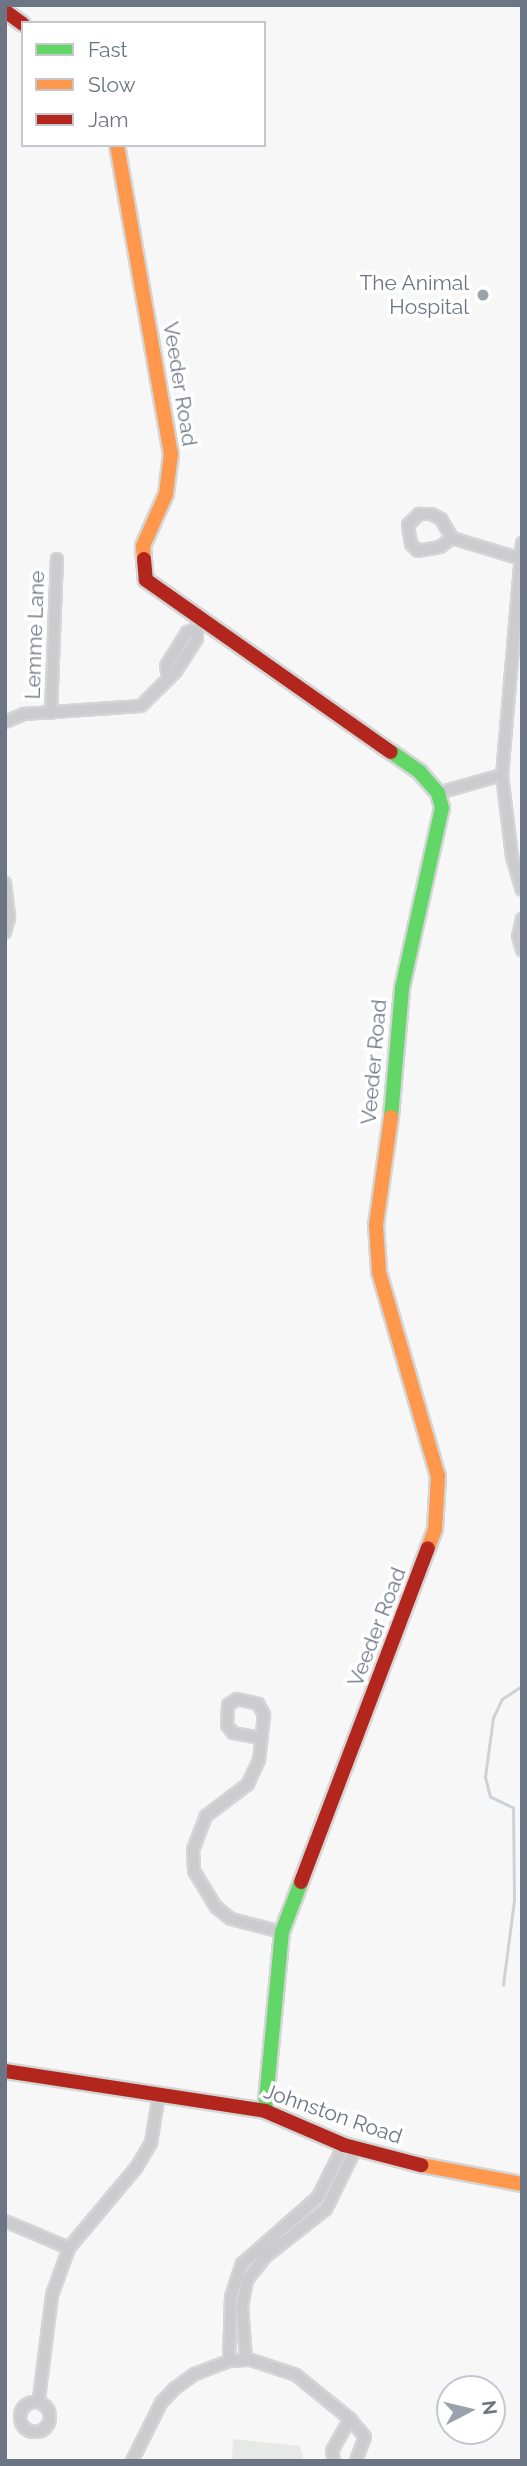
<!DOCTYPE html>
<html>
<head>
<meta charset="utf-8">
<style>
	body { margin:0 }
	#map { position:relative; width:527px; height:2466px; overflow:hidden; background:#f7f7f7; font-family:Raleway,sans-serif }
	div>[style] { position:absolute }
	.green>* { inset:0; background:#e6e9e5 }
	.stream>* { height:2.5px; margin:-1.25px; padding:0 1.25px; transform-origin:1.25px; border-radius:1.25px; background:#ccd2d6 }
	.roads { filter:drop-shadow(2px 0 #d4d5d5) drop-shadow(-2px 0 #d4d5d5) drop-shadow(0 2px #d4d5d5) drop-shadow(0 -2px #d4d5d5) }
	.street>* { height:10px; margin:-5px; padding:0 5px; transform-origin:5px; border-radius:5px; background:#ccccce }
	.street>.ring { margin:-5px; padding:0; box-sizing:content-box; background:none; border:10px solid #ccccce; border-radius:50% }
	.fast>* { height:14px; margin:-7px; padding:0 7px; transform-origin:7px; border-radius:7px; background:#63d668 }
	.slow>* { height:14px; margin:-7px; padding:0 7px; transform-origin:7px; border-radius:7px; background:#ff974d }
	.jam>* { height:14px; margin:-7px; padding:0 7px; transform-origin:7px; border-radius:7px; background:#b3261e }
	.dots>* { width:19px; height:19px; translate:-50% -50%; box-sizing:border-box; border:4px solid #fff; border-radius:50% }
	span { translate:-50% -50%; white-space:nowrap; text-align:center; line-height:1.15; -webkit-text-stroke:7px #fff; paint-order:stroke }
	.poi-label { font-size:21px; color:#6b7584 }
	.right { translate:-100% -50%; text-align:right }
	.street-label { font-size:21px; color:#6b7584 }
	.frame { position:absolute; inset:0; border:7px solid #6b7584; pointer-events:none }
	.legend { position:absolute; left:21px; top:21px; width:245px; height:126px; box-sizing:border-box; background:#fff; border:2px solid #c4c8ce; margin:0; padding:9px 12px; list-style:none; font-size:21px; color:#6b7584 }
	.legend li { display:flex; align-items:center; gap:14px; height:35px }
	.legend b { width:35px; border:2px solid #c4c8ce }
	.north { position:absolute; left:436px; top:2375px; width:70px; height:70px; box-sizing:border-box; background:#fff; border:2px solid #c4c8ce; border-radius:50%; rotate:83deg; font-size:19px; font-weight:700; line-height:28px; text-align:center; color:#6b7584 }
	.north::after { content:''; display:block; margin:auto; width:24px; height:32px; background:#9ca2ac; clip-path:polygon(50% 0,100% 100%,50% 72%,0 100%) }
</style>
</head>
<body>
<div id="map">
	<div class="green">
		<i style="clip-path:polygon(233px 2439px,300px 2446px,304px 2461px,232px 2461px)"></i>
	</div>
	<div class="stream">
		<i style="left:503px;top:1985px;width:86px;rotate:-82.6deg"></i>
		<i style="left:514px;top:1900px;width:92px;rotate:-90.6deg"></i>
		<i style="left:513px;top:1808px;width:25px;rotate:-154deg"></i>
		<i style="left:490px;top:1797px;width:21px;rotate:-104deg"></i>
		<i style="left:485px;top:1777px;width:60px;rotate:-82.3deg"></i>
		<i style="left:493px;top:1718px;width:21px;rotate:-65deg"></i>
		<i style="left:502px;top:1699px;width:24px;rotate:-33deg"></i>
	</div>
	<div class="roads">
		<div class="street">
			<i style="left:452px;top:538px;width:15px;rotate:143deg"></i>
			<i style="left:440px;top:547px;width:22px;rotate:170deg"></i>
			<i style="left:418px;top:551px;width:10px;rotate:-135deg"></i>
			<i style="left:411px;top:544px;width:19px;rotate:-99deg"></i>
			<i style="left:408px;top:525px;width:16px;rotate:-45deg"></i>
			<i style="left:419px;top:514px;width:12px"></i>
			<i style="left:431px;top:514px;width:11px;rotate:27deg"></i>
			<i style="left:441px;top:519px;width:22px;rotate:60deg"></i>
			<i style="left:452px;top:538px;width:69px;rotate:16.9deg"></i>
			<i style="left:522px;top:543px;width:233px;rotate:94.9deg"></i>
			<i style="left:502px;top:775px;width:82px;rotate:83deg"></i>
			<i style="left:512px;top:856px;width:35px;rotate:74deg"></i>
			<i style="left:168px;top:676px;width:10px;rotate:-101deg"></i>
			<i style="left:166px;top:666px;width:40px;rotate:-58deg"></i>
			<i style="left:187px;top:632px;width:10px;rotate:-17deg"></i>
			<i style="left:51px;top:713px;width:154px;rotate:-87.8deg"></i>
			<i style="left:5px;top:722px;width:21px;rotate:-23deg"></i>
			<i style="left:24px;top:714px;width:117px;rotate:-3.9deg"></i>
			<i style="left:141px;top:706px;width:49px;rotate:-45deg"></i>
			<i style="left:176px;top:671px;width:38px;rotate:-57deg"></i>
			<i style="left:197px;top:639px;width:10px;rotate:-90deg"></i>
			<i style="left:438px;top:793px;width:66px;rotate:-15.7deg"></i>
			<i style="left:5px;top:883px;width:35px;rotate:83deg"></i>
			<i style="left:9px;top:918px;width:15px;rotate:106deg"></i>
			<i style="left:522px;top:919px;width:17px;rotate:103deg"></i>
			<i style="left:518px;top:936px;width:15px;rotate:74deg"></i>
			<i style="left:261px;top:1738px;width:28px;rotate:-170deg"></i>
			<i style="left:233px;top:1733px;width:10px;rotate:-127deg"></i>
			<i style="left:227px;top:1725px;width:20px;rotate:-87deg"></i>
			<i style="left:228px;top:1705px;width:11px;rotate:-34deg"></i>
			<i style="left:237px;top:1699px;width:22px;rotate:13deg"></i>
			<i style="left:258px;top:1704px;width:13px;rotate:61deg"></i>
			<i style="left:264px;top:1715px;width:45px;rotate:96.3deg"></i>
			<i style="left:259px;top:1760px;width:26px;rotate:115deg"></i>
			<i style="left:248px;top:1784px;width:53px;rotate:142.7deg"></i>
			<i style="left:206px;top:1816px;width:36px;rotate:111deg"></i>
			<i style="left:193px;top:1850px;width:21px;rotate:87deg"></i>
			<i style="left:194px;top:1871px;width:42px;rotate:58.6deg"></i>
			<i style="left:216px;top:1907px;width:19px;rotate:39deg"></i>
			<i style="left:231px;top:1919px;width:53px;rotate:14.3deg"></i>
			<i style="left:5px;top:2221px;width:69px;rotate:22.9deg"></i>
			<i style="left:246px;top:2359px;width:53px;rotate:-94.3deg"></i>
			<i style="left:242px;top:2306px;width:26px;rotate:-79deg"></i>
			<i style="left:247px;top:2280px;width:31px;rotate:-52deg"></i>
			<i style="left:266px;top:2256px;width:76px;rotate:-38.1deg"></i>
			<i style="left:326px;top:2209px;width:68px;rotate:-63.8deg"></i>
			<i style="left:229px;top:2361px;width:64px;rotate:-88.2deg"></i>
			<i style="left:231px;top:2297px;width:35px;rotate:-72deg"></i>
			<i style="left:242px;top:2264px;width:101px;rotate:-41.4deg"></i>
			<i style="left:318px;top:2197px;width:58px;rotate:-63.4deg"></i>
			<i style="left:39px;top:2398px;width:104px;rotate:-82.8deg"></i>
			<i style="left:52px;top:2295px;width:50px;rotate:-70.1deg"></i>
			<i style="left:69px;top:2248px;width:104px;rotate:-50.1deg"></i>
			<i style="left:136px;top:2168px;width:29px;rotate:-59deg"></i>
			<i style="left:151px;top:2143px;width:50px;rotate:-80.7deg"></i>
			<i class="ring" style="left:20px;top:2402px;width:20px;height:20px"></i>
			<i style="left:132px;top:2461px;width:65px;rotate:-63.4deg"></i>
			<i style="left:161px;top:2403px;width:19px;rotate:-47deg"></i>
			<i style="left:174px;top:2389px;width:26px;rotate:-36deg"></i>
			<i style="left:195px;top:2374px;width:36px;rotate:-21deg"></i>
			<i style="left:229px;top:2361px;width:22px;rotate:-3deg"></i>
			<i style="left:251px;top:2360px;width:47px;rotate:18.4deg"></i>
			<i style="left:296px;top:2375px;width:70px;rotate:39.2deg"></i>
			<i style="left:334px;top:2461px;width:10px;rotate:-101deg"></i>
			<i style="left:332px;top:2451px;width:37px;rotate:-61deg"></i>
			<i style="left:350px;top:2419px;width:23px;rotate:50deg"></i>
			<i style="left:365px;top:2437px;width:26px;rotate:111deg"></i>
		</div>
		<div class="fast">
			<i style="left:391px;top:1117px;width:129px;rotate:-85.1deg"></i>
			<i style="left:402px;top:988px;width:184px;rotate:-77.5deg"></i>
			<i style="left:442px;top:808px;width:16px;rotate:-105deg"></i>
			<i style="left:438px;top:793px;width:28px;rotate:-131deg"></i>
			<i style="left:420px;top:772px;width:35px;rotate:-145deg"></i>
			<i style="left:265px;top:2111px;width:180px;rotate:-84.6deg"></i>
			<i style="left:282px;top:1932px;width:53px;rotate:-69.2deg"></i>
		</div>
		<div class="slow">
			<i style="left:117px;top:145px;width:314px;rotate:80.1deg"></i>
			<i style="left:171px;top:454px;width:40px;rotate:97.1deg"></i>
			<i style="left:166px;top:494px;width:57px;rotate:113.9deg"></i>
			<i style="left:143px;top:546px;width:13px;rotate:86deg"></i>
			<i style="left:391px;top:1117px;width:109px;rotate:97.9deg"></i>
			<i style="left:376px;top:1225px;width:47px;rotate:86.3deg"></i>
			<i style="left:379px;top:1272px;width:212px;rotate:73.9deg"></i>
			<i style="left:438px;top:1476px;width:53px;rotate:93.2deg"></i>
			<i style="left:435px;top:1529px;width:20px;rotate:110deg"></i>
			<i style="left:421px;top:2165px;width:103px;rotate:10.7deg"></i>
		</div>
		<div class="jam">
			<i style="left:5px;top:11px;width:22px;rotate:36deg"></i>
			<i style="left:144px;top:559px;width:21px;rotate:85deg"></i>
			<i style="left:146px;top:580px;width:299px;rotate:35.1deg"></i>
			<i style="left:301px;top:1882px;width:357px;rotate:-69.2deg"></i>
			<i style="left:5px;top:2071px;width:263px;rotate:8.7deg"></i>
			<i style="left:265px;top:2111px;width:86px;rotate:23.3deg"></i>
			<i style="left:344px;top:2145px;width:80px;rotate:14.6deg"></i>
		</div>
	</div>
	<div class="dots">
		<i style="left:483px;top:295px;background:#9ca2ac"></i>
	</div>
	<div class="poi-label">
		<span class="right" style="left:469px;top:295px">The Animal<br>Hospital</span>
	</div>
	<div class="street-label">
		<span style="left:180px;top:384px;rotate:81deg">Veeder Road</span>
		<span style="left:35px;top:635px;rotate:-88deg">Lemme Lane</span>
		<span style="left:374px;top:1062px;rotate:-85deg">Veeder Road</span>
		<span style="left:377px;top:1627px;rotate:-69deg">Veeder Road</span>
		<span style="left:333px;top:2114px;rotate:19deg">Johnston Road</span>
	</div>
	<div class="frame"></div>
	<ul class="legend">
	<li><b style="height:9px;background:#63d668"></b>Fast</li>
	<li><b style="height:9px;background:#ff974d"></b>Slow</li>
	<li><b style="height:9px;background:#b3261e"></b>Jam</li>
	</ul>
	<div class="north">N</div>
</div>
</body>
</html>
